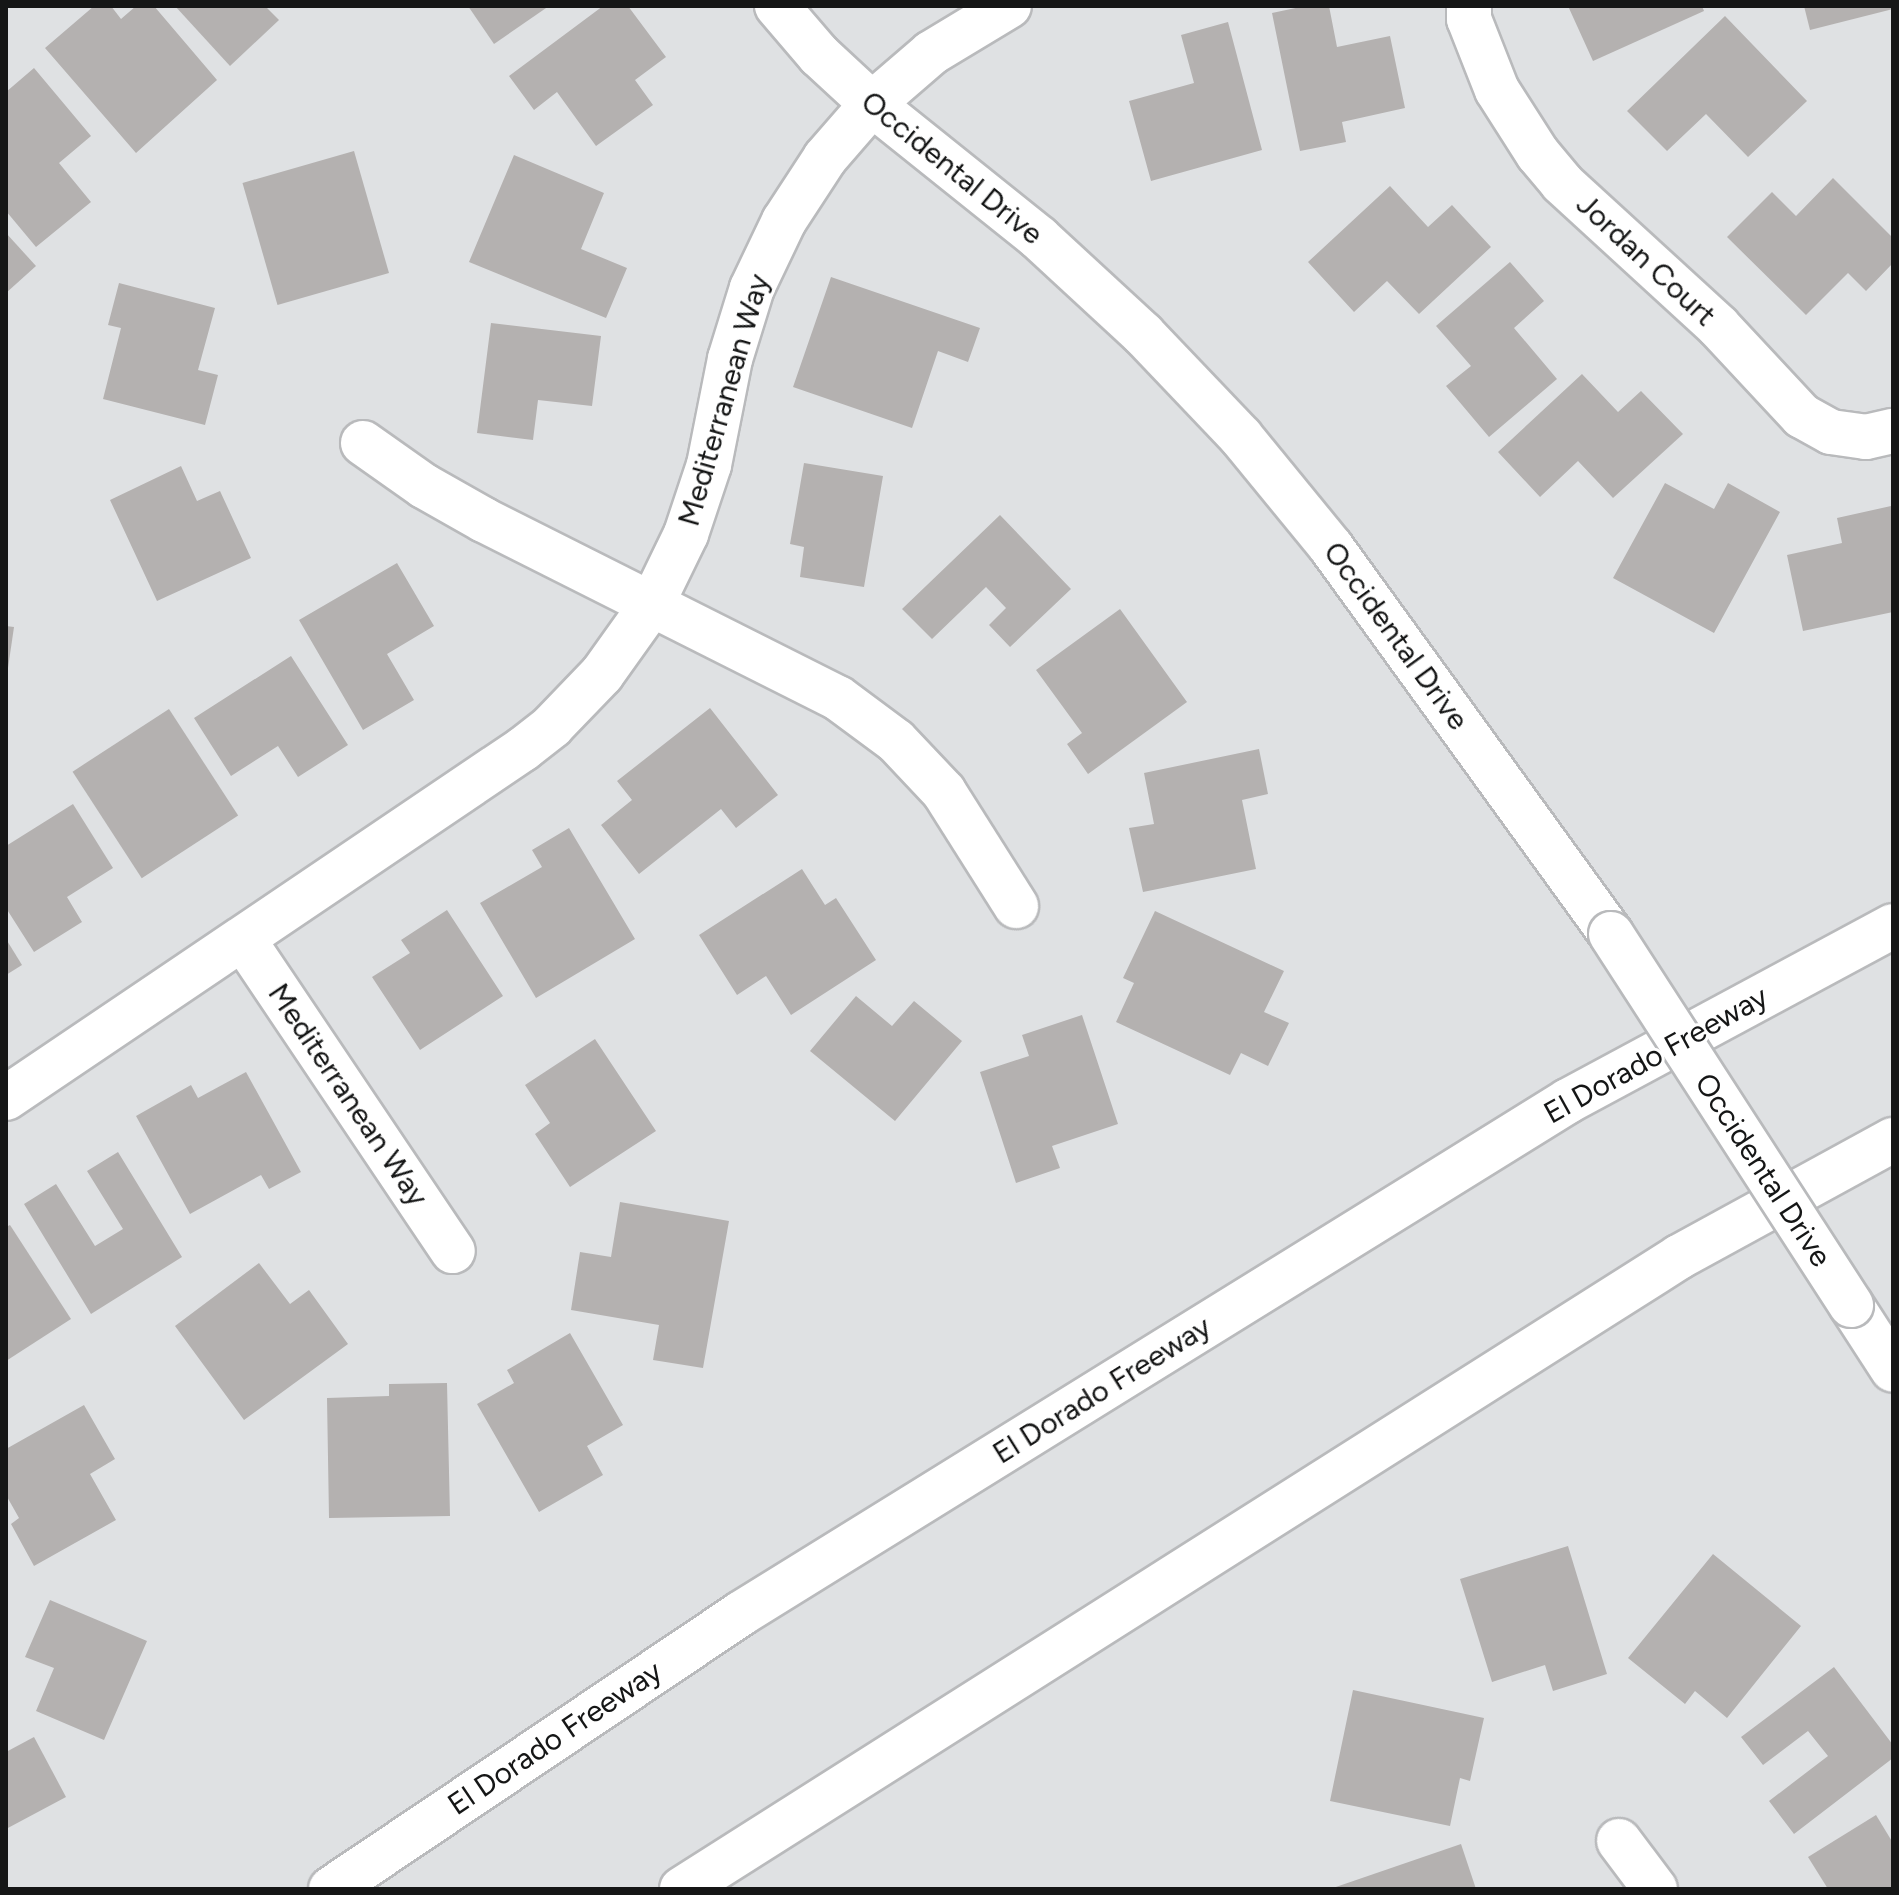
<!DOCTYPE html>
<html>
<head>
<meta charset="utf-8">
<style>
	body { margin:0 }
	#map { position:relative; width:1899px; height:1895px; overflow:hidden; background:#dfe1e3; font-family:Figtree,sans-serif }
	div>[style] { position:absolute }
	.building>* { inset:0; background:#b4b1b0; transform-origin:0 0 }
	.roads { filter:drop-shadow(2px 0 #b9babc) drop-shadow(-2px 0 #b9babc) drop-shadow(0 2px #b9babc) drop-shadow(0 -2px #b9babc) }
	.street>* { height:44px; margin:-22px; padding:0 22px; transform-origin:22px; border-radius:22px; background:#fff }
	.secondary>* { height:44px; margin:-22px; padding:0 22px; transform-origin:22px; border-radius:22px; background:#fff }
	.highway>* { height:44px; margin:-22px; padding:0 22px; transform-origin:22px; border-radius:22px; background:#fff }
	.bridges { filter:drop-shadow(2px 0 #b9babc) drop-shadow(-2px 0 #b9babc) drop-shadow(0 2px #b9babc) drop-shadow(0 -2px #b9babc) }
	.secondary-bridge>* { height:44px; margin:-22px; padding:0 22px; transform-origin:22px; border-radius:22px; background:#fff }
	span { translate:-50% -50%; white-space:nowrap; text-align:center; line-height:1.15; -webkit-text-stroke:6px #fff; paint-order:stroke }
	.street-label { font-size:30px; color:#151616 }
	.frame { position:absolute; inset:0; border:8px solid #151616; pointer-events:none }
</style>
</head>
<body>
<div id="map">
	<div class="building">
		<i style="clip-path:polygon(94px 6px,111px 6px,121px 19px,136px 6px,154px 6px,217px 80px,136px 153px,45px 48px)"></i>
		<i style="clip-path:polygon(175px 6px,265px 6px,279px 20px,230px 66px)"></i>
		<i style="clip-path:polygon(468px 6px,549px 6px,494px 44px)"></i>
		<i style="clip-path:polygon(603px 6px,628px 6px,666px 57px,635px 80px,653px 105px,596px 146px,557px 92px,534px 110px,509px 76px)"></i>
		<i style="clip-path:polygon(1305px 6px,1329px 6px,1337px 47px,1390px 36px,1405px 108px,1342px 122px,1346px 142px,1300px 151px,1272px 13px)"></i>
		<i style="clip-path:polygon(1568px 6px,1702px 6px,1704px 11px,1593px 61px)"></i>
		<i style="clip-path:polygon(1804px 6px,1893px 6px,1893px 9px,1810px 30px)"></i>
		<i style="clip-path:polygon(1725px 16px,1807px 101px,1748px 157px,1706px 114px,1667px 151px,1627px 111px)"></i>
		<i style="clip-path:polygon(1228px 22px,1262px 150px,1151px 181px,1129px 101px,1194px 83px,1181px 35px)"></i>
		<i style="clip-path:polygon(34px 68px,91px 136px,59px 163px,91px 202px,36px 247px,6px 211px,6px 92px)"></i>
		<i style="left:354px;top:151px;width:127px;height:116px;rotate:74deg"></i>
		<i style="clip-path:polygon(514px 155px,604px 193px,581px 249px,627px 268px,606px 318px,469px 262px)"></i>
		<i style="clip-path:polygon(1833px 178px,1893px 238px,1893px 263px,1866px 291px,1848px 273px,1806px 315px,1727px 237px,1772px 192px,1796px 216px)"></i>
		<i style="clip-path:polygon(1390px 186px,1428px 227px,1452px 205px,1491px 247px,1419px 314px,1387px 281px,1354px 312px,1308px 262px)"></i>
		<i style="clip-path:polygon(6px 233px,36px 266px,6px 293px)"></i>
		<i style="clip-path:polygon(1510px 262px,1544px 301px,1514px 328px,1557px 379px,1489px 437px,1446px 386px,1471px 366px,1436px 326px)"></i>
		<i style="clip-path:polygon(831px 277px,980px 328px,968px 362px,938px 351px,912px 428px,793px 387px)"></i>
		<i style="clip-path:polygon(119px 283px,215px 308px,198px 370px,218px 375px,205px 425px,103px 399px,121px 328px,108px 325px)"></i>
		<i style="clip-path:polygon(491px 323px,601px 336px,592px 406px,538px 400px,533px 440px,477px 433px)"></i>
		<i style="clip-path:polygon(1582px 374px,1618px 412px,1641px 391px,1683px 434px,1613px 498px,1578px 461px,1540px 497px,1498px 452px)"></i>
		<i style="clip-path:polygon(804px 463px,883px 476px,864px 587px,800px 577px,804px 547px,790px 544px)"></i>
		<i style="clip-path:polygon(181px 466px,197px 501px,220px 491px,251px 558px,157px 601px,110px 500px)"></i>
		<i style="clip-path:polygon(1665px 483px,1714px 509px,1728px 483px,1780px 512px,1714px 633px,1613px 578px)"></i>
		<i style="clip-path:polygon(1891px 506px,1893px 612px,1803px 631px,1787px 555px,1842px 543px,1837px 518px)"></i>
		<i style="clip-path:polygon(1000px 515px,1071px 589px,1010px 647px,989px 625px,1006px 608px,986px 587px,932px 639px,902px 609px)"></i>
		<i style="clip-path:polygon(397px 563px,434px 626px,387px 654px,414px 700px,363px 730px,299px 620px)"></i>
		<i style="clip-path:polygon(1120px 609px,1187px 702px,1088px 774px,1067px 744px,1082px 733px,1036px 670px)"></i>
		<i style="clip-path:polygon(6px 626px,14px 627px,8px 668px,6px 668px)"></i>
		<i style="clip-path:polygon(291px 656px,348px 745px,298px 777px,278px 746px,231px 776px,194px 718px)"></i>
		<i style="clip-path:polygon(710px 708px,778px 795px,736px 828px,721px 809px,639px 874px,601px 825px,632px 800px,617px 781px)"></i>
		<i style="left:169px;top:709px;width:127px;height:115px;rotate:57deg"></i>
		<i style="clip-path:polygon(1259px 749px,1268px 794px,1242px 800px,1256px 869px,1143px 892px,1129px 828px,1154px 824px,1144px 773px)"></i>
		<i style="clip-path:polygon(73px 804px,113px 868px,67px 897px,82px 922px,34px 952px,6px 908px,6px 846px)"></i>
		<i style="clip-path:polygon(569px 828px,635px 939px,536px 998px,480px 903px,542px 867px,532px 850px)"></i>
		<i style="clip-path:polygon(802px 869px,825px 905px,836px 898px,876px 960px,791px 1015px,766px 976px,737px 995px,699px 935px)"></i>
		<i style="clip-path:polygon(447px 910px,503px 996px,420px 1050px,372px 977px,410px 953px,401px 940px)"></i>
		<i style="clip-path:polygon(1155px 911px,1284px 971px,1264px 1012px,1289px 1023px,1268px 1066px,1241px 1053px,1230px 1075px,1116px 1022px,1134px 983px,1123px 978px)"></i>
		<i style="clip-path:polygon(6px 939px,22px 965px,6px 975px)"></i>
		<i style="clip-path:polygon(856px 996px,892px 1026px,914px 1001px,962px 1041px,895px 1121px,810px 1051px)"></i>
		<i style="clip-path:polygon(1082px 1015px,1118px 1124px,1052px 1146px,1060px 1168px,1016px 1183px,980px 1072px,1029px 1056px,1022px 1035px)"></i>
		<i style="clip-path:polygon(595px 1039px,656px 1131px,570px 1187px,535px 1134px,550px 1123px,525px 1085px)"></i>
		<i style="clip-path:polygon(246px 1072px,301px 1172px,269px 1189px,261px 1175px,190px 1214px,136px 1116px,191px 1085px,198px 1098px)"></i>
		<i style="clip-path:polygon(118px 1152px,182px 1257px,91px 1314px,24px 1204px,56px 1184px,95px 1246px,123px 1229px,87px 1171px)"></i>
		<i style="clip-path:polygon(620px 1202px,729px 1221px,703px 1368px,653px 1360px,659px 1325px,571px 1310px,580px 1252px,611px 1257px)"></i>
		<i style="clip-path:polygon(10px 1225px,71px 1319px,6px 1361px,6px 1227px)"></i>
		<i style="clip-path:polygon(259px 1263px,290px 1304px,309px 1290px,348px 1344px,244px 1420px,175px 1326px)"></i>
		<i style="clip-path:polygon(570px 1333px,623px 1425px,587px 1446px,603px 1475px,539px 1512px,477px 1404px,514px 1383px,507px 1370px)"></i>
		<i style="clip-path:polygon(447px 1383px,450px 1516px,329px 1518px,327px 1398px,389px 1396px,389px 1384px)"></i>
		<i style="clip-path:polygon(84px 1405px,115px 1459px,90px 1474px,116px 1520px,34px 1566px,11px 1524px,19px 1518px,6px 1495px,6px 1449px)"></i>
		<i style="clip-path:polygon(1568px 1546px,1607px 1674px,1553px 1691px,1545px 1665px,1492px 1682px,1460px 1579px)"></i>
		<i style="clip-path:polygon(1713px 1554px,1801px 1626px,1727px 1718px,1695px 1691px,1685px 1704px,1628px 1658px)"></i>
		<i style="clip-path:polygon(50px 1600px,147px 1641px,104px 1740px,36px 1711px,54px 1668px,25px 1657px)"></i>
		<i style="clip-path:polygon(1834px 1667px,1893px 1745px,1893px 1758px,1794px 1834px,1769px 1801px,1828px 1756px,1808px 1731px,1763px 1765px,1741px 1737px)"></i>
		<i style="clip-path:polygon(1353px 1690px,1484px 1718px,1470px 1781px,1460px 1778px,1450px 1826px,1330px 1801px)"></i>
		<i style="clip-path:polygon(34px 1737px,66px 1797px,6px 1829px,6px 1752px)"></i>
		<i style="clip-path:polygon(1876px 1815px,1893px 1843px,1893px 1889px,1828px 1889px,1808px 1857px)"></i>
		<i style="clip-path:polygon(1461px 1844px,1476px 1889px,1330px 1889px)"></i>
	</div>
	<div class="roads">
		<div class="street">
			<i style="left:1469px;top:6px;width:13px;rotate:90deg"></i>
			<i style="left:1469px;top:19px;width:76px;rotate:68.5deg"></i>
			<i style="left:1497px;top:90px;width:76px;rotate:57.4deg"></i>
			<i style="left:1538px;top:154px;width:38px;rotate:50deg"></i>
			<i style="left:1562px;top:183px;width:212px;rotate:42.5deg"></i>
			<i style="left:1718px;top:326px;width:123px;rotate:47deg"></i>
			<i style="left:1802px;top:416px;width:33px;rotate:29deg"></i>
			<i style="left:1831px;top:432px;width:35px;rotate:8deg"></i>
			<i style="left:1866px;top:437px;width:28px;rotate:-13deg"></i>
			<i style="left:363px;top:443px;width:75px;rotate:35.2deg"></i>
			<i style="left:424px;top:486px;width:69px;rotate:29.5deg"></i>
			<i style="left:484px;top:520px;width:396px;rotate:26.7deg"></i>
			<i style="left:838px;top:698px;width:72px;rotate:36.6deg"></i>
			<i style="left:896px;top:741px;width:70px;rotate:46.7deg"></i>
			<i style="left:944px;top:792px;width:135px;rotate:57.7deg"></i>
			<i style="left:243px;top:939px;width:376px;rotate:56.1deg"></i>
			<i style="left:6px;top:1098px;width:624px;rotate:-34.02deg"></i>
			<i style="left:523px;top:749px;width:37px;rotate:-38deg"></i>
			<i style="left:552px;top:726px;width:72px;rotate:-46.1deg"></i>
			<i style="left:602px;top:674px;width:86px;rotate:-54.5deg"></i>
			<i style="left:652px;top:604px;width:78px;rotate:-64.1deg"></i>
			<i style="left:686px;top:534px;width:73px;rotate:-71.6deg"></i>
			<i style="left:709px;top:465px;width:108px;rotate:-78.8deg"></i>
			<i style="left:730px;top:359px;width:74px;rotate:-72.8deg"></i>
			<i style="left:752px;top:288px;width:74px;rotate:-64.5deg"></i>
			<i style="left:784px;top:221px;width:75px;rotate:-56.9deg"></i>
			<i style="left:825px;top:158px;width:72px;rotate:-49deg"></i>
			<i style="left:872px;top:104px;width:78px;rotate:-40.8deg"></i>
			<i style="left:931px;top:53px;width:91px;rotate:-31.1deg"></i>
			<i style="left:1619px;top:1841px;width:60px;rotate:53.1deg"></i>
		</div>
		<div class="secondary">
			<i style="left:777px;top:6px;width:65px;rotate:49.4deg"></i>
			<i style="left:819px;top:55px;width:72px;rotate:42.8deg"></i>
			<i style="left:872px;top:104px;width:214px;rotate:38.7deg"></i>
			<i style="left:1039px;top:238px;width:142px;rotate:42.7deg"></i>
			<i style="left:1143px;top:334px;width:142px;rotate:46.4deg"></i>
			<i style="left:1241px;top:437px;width:142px;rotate:50.7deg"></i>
			<i style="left:1331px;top:547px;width:478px;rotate:54.1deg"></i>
			<i style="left:1851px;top:1305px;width:77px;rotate:57.1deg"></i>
		</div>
		<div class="highway">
			<i style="left:331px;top:1889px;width:493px;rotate:-33.9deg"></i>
			<i style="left:740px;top:1614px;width:974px;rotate:-31.78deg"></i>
			<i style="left:1568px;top:1101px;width:369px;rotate:-28.3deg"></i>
			<i style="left:682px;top:1889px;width:1180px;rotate:-32.37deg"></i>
			<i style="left:1679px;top:1257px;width:244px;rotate:-28.7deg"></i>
		</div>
	</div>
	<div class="bridges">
		<div class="secondary-bridge">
			<i style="left:1611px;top:934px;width:442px;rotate:57.1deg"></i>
		</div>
	</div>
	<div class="street-label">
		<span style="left:952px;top:168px;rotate:39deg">Occidental Drive</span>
		<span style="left:1646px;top:260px;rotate:43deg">Jordan Court</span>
		<span style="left:724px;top:400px;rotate:-74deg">Mediterranean Way</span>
		<span style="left:1396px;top:636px;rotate:54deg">Occidental Drive</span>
		<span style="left:1656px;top:1055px;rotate:-29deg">El Dorado Freeway</span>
		<span style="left:348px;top:1095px;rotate:56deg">Mediterranean Way</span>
		<span style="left:1763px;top:1170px;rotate:57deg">Occidental Drive</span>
		<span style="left:1102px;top:1390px;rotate:-32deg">El Dorado Freeway</span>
		<span style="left:555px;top:1738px;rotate:-34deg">El Dorado Freeway</span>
	</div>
	<div class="frame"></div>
</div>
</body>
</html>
